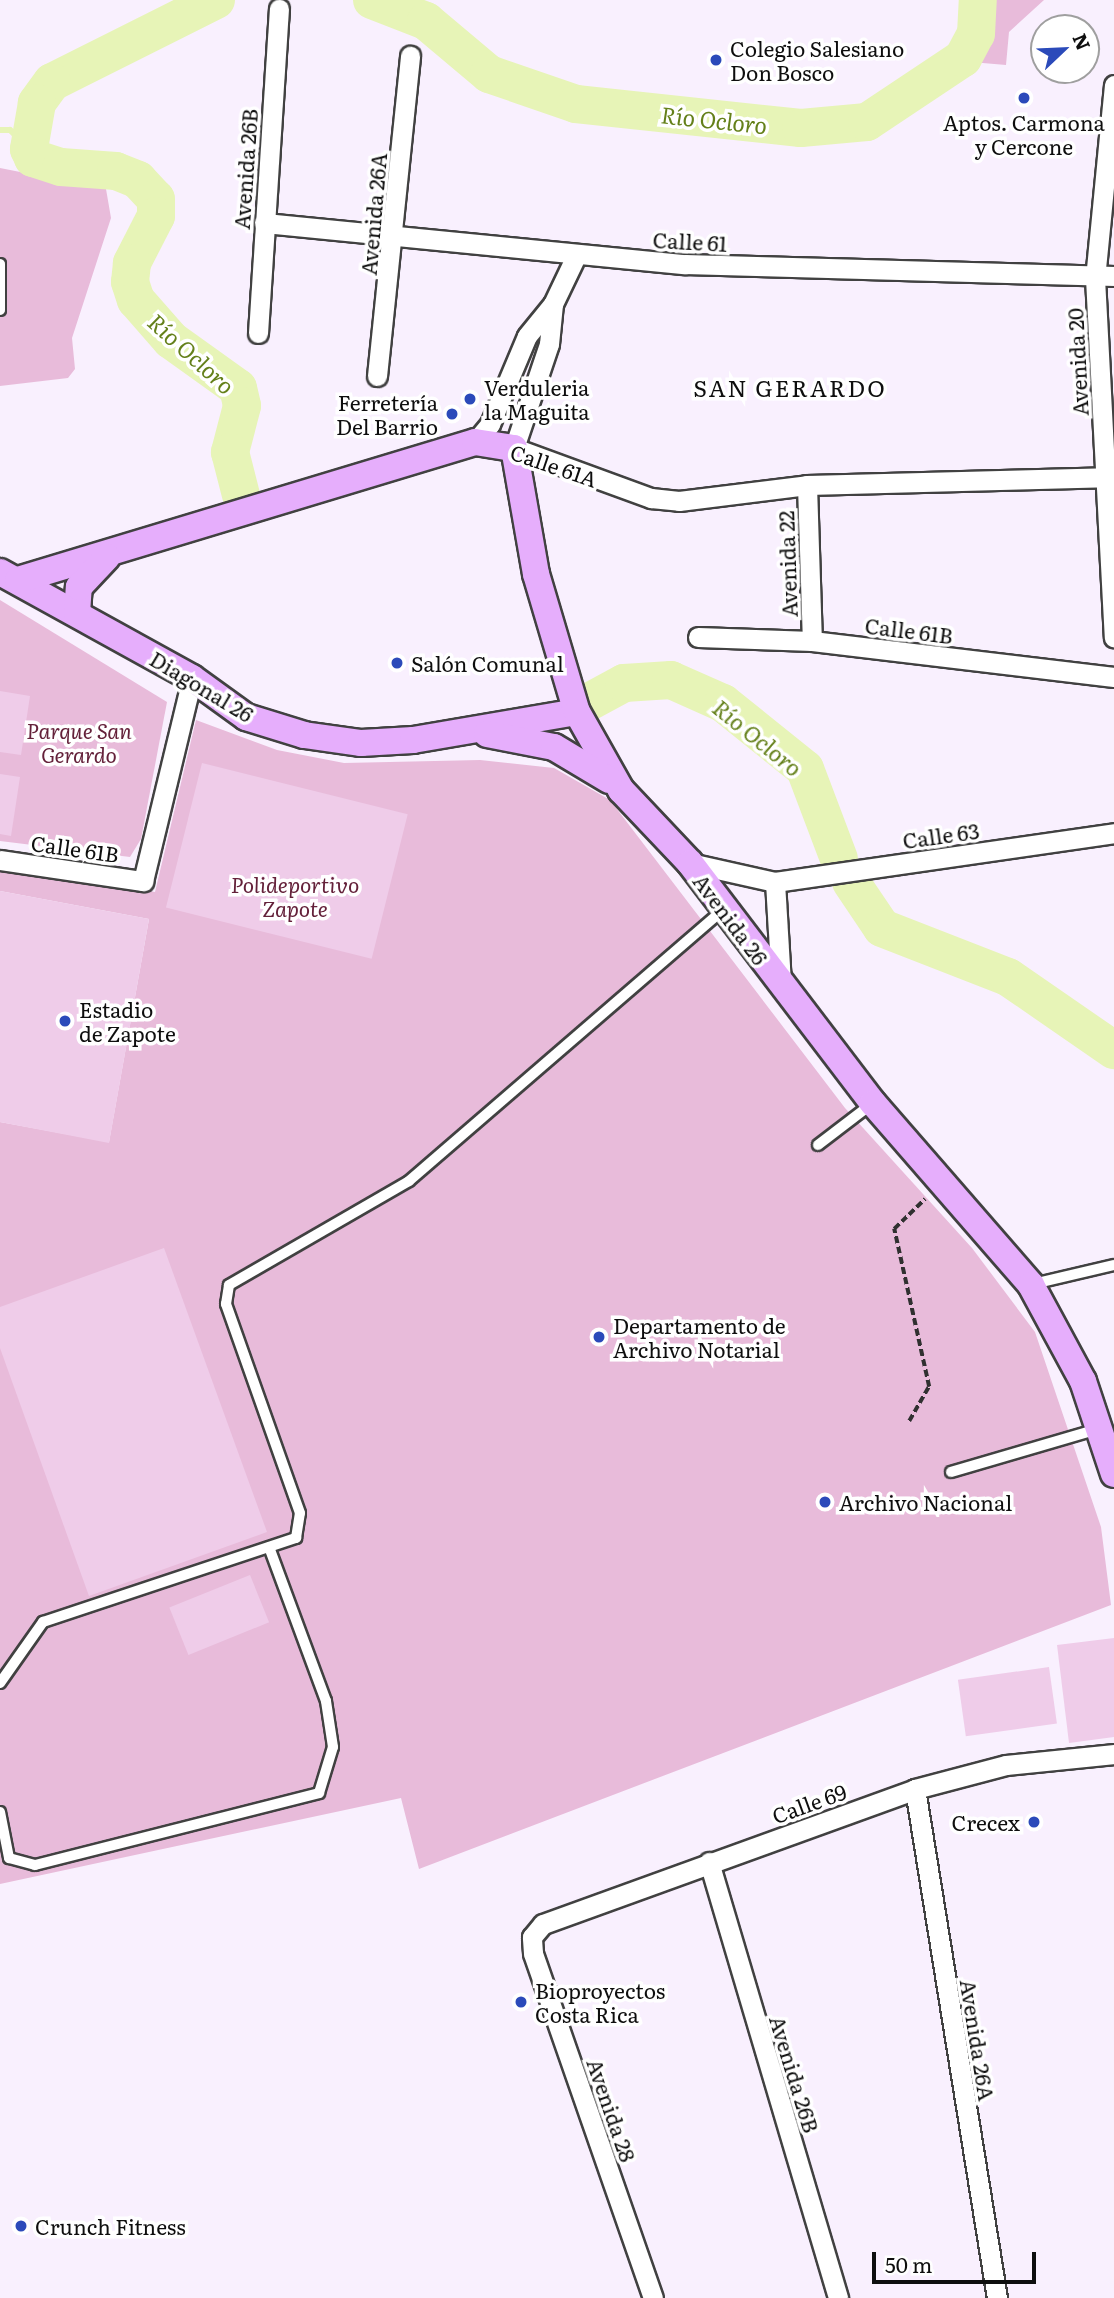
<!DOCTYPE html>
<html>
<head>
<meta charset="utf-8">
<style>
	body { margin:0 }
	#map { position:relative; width:1114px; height:2298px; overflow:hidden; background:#f9f0fe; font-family:Literata,serif }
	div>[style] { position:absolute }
	.green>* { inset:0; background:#e8bbda }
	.pitch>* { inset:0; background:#efcce9; transform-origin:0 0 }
	.stream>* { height:6px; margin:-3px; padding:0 3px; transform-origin:3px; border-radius:3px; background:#e7f4b7 }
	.river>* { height:38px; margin:-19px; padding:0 19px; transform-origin:19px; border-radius:19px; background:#e7f4b7 }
	.path>* { height:3.5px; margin-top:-1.75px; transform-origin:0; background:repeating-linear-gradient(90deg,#303030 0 7px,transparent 0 10.5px) }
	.roads { filter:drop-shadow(2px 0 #414141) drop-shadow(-2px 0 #414141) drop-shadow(0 2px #414141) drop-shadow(0 -2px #414141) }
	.lane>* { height:10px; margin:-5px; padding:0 5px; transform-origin:5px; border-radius:5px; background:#fff }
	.street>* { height:19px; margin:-9.5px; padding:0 9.5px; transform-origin:9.5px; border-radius:9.5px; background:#fff }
	.secondary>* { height:26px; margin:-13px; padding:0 13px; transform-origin:13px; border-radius:13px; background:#e6aefc }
	.dots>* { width:19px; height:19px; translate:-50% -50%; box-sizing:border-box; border:4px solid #fff; border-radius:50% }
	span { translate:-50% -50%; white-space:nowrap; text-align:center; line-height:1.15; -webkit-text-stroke:7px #fff; paint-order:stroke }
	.poi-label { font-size:21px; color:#0e0e0e }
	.left { translate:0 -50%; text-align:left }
	.right { translate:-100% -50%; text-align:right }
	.street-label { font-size:21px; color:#0e0e0e }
	.park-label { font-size:21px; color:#64213a; font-style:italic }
	.water-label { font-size:23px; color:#64801a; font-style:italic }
	.neighbourhood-label { font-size:23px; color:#0e0e0e; letter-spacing:2px }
	.north { position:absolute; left:1030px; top:14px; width:70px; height:70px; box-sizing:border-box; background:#fff; border:2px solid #9f9f9f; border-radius:50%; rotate:67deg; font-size:19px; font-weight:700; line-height:28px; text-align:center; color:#0e0e0e }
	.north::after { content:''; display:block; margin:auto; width:24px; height:32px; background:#2b4aba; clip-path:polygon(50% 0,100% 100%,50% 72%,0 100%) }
	.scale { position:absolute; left:872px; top:2252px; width:164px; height:32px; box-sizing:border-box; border:4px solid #0e0e0e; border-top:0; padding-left:9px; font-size:21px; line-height:24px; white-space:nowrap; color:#0e0e0e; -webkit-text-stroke:5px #fff; paint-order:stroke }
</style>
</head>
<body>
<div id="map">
	<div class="green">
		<i style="clip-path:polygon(988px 0,1044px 0,1009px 32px,1006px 65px,971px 62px,985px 37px)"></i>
		<i style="clip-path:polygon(0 168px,106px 189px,111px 218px,72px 338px,75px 369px,68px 378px,0 386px)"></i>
		<i style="clip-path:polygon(0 600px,167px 702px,141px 839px,130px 857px,0 841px)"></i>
		<i style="clip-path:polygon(196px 720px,277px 750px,344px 763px,480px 760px,554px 768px,610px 800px,845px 1108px,972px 1248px,1035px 1332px,1101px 1527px,1111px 1605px,419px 1869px,401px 1798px,0 1884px,0 1122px,109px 1142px,149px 919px,0 891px,0 868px,155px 892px)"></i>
	</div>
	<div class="pitch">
		<i style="clip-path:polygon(0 691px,30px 696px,21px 755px,0 752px)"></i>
		<i style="left:202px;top:763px;width:212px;height:149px;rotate:14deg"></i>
		<i style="clip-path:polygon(0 774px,20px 777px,11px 836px,0 834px)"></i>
		<i style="clip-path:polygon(0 891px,149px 919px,109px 1143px,0 1122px)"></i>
		<i style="clip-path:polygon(164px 1248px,267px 1532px,89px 1596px,0 1348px,0 1307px)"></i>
		<i style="left:250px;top:1575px;width:51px;height:87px;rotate:68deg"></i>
		<i style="clip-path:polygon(1114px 1638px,1114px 1737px,1069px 1743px,1057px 1645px)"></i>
		<i style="left:1049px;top:1667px;width:57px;height:92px;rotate:82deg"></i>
	</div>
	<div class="stream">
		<i style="left:0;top:130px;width:10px"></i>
		<i style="left:10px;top:130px;width:27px;rotate:45deg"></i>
	</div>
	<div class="river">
		<i style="left:216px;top:0;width:183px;rotate:153.4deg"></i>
		<i style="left:52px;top:82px;width:26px;rotate:126deg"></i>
		<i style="left:37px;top:103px;width:47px;rotate:99.9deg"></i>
		<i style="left:29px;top:149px;width:10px;rotate:66deg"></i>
		<i style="left:33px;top:158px;width:29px;rotate:18deg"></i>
		<i style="left:61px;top:167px;width:55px;rotate:4.2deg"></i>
		<i style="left:116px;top:171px;width:24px;rotate:22deg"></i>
		<i style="left:138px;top:180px;width:26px;rotate:47deg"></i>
		<i style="left:156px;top:199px;width:17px;rotate:90deg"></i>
		<i style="left:156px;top:216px;width:53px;rotate:117.1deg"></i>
		<i style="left:132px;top:263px;width:19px;rotate:96deg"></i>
		<i style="left:130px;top:282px;width:19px;rotate:72deg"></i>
		<i style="left:136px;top:300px;width:53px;rotate:48.8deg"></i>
		<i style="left:171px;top:340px;width:82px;rotate:35.6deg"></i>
		<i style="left:238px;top:388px;width:18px;rotate:77deg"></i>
		<i style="left:242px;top:406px;width:48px;rotate:104.6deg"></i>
		<i style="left:230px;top:452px;width:44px;rotate:75.7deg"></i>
		<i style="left:372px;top:0;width:58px;rotate:21.3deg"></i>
		<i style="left:426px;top:21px;width:82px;rotate:40.1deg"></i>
		<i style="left:489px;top:74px;width:92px;rotate:19deg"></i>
		<i style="left:576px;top:104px;width:226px;rotate:6.1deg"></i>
		<i style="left:801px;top:128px;width:66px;rotate:-5.2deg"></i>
		<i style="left:867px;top:122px;width:115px;rotate:-33.7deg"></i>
		<i style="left:963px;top:58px;width:27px;rotate:-62deg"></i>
		<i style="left:976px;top:34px;width:34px;rotate:-87deg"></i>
		<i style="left:587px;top:703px;width:42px;rotate:-28.4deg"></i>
		<i style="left:624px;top:683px;width:47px;rotate:-3.7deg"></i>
		<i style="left:671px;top:680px;width:57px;rotate:23.9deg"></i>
		<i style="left:723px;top:703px;width:105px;rotate:38.8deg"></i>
		<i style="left:805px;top:769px;width:96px;rotate:69.3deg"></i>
		<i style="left:851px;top:882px;width:55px;rotate:56deg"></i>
		<i style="left:882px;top:928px;width:135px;rotate:21.3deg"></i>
		<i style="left:1008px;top:977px;width:129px;rotate:34.6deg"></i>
	</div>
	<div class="path">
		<i style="left:909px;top:1421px;width:39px;rotate:-60deg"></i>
		<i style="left:929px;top:1387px;width:162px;rotate:-102.5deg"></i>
		<i style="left:894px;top:1229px;width:43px;rotate:-44.1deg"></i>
	</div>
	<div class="roads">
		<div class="lane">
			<i style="left:0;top:264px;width:46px;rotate:90deg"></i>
			<i style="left:818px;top:1145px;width:69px;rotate:-37.4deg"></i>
			<i style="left:1033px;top:1284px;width:83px;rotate:-13.2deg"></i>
			<i style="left:951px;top:1472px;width:153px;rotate:-16.3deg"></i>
			<i style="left:0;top:1683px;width:75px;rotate:-54.8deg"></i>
			<i style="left:43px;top:1622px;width:267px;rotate:-18.4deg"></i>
			<i style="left:296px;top:1538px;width:25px;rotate:-81deg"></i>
			<i style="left:300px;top:1513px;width:222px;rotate:-109.5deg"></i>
			<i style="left:226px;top:1304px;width:19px;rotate:-81deg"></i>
			<i style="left:229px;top:1285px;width:208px;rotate:-30deg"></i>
			<i style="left:409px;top:1181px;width:415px;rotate:-40.8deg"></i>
			<i style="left:0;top:1812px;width:47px;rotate:78.9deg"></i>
			<i style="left:9px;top:1858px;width:27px;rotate:15deg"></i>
			<i style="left:35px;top:1865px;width:293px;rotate:-14.2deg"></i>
			<i style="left:319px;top:1793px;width:48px;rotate:-73.1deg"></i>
			<i style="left:333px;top:1747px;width:47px;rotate:-98.7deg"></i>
			<i style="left:326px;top:1701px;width:164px;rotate:-110.3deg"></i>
		</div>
		<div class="street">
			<i style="left:1114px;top:85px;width:194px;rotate:95.6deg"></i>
			<i style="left:1095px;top:278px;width:360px;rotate:87deg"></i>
			<i style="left:264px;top:223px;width:423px;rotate:5.6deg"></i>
			<i style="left:685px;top:264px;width:429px;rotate:1.6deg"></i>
			<i style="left:553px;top:304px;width:40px;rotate:95.7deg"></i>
			<i style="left:549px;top:344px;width:110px;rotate:108.6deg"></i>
			<i style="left:514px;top:448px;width:146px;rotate:20.1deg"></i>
			<i style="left:651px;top:498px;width:28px;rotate:6deg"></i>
			<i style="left:679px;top:501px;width:129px;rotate:-7.1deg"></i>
			<i style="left:807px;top:485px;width:299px;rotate:-1.5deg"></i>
			<i style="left:258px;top:333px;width:325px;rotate:-86.3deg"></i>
			<i style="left:377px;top:376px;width:322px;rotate:-84.1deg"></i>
			<i style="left:475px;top:442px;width:23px;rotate:-50deg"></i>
			<i style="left:490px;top:424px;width:95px;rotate:-67.2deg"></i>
			<i style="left:527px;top:336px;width:41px;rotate:-50.9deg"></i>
			<i style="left:553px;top:304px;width:53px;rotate:-64.4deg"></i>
			<i style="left:807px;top:485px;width:156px;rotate:88.2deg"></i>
			<i style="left:698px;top:637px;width:114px;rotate:2deg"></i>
			<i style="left:812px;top:641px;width:304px;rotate:6.8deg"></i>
			<i style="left:0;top:860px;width:145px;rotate:8.4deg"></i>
			<i style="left:143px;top:881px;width:209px;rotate:-76.4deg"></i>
			<i style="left:690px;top:863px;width:87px;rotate:12.6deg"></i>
			<i style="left:775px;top:882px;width:343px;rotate:-8.2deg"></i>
			<i style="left:775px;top:882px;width:102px;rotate:86.6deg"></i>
			<i style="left:915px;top:1789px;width:516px;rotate:80.85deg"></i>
			<i style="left:709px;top:1862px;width:455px;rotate:73.5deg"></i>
			<i style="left:653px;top:2298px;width:365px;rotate:-109.2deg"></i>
			<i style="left:533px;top:1953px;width:16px;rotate:-94deg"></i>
			<i style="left:532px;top:1937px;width:17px;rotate:-50deg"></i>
			<i style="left:543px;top:1924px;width:396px;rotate:-19.9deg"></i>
			<i style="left:915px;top:1789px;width:94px;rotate:-14.8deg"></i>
			<i style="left:1006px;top:1765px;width:109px;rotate:-5.8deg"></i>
		</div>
		<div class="secondary">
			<i style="left:0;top:572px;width:219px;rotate:28.9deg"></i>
			<i style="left:192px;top:678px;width:67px;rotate:35.8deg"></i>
			<i style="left:246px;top:717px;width:61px;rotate:17.2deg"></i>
			<i style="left:304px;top:735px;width:58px;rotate:8deg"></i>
			<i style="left:361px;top:743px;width:52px;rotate:-3.3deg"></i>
			<i style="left:413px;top:740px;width:166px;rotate:-9.7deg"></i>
			<i style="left:18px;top:580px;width:477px;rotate:-16.8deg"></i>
			<i style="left:475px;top:442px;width:39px;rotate:9deg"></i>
			<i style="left:514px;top:448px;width:128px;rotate:80.1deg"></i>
			<i style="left:536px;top:574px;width:144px;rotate:73.5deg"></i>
			<i style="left:577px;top:712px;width:90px;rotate:60.6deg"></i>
			<i style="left:621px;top:790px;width:100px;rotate:46.6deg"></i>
			<i style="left:690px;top:863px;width:302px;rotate:52.7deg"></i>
			<i style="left:873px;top:1103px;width:241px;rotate:49deg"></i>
			<i style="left:1031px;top:1285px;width:109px;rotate:61.6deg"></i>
			<i style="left:1083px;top:1381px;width:98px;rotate:71.6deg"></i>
			<i style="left:77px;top:613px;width:26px;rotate:-86deg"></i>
			<i style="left:79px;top:587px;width:41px;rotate:-47deg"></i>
			<i style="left:487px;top:734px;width:68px;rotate:11deg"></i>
			<i style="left:554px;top:747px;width:64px;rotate:31deg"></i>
		</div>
	</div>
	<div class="dots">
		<i style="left:716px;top:60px;background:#2b4aba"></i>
		<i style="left:1024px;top:98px;background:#2b4aba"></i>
		<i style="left:470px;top:399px;background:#2b4aba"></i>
		<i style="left:452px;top:414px;background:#2b4aba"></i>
		<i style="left:397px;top:663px;background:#2b4aba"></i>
		<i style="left:65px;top:1021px;background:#2b4aba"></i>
		<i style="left:599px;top:1337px;background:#2b4aba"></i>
		<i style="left:825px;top:1502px;background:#2b4aba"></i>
		<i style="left:1034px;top:1822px;background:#2b4aba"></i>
		<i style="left:521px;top:2002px;background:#2b4aba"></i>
		<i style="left:21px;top:2226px;background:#2b4aba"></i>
	</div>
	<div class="poi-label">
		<span class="left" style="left:730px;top:60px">Colegio Salesiano<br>Don Bosco</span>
		<span style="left:1024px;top:134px">Aptos. Carmona<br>y Cercone</span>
		<span class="left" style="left:484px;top:399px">Verduleria<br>la Maguita</span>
		<span class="right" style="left:438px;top:414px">Ferretería<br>Del Barrio</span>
		<span class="left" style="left:411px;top:663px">Salón Comunal</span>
		<span class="left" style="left:79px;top:1021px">Estadio<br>de Zapote</span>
		<span class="left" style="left:613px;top:1337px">Departamento de<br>Archivo Notarial</span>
		<span class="left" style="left:839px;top:1502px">Archivo Nacional</span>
		<span class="right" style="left:1020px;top:1822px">Crecex</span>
		<span class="left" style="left:535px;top:2002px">Bioproyectos<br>Costa Rica</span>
		<span class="left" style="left:35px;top:2226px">Crunch Fitness</span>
	</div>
	<div class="street-label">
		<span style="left:245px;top:169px;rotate:-86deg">Avenida 26B</span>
		<span style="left:373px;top:214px;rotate:-85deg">Avenida 26A</span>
		<span style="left:690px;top:241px;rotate:3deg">Calle 61</span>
		<span style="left:1077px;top:362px;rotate:-93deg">Avenida 20</span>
		<span style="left:554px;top:465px;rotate:19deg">Calle 61A</span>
		<span style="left:787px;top:564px;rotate:-92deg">Avenida 22</span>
		<span style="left:909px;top:630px;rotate:7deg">Calle 61B</span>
		<span style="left:202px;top:686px;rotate:31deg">Diagonal 26</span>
		<span style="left:941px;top:835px;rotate:-8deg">Calle 63</span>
		<span style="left:75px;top:848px;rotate:8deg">Calle 61B</span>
		<span style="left:731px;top:919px;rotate:53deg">Avenida 26</span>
		<span style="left:809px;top:1803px;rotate:-20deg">Calle 69</span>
		<span style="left:978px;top:2040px;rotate:81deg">Avenida 26A</span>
		<span style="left:795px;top:2074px;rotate:73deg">Avenida 26B</span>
		<span style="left:612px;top:2110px;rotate:71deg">Avenida 28</span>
	</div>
	<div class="park-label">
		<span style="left:79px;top:742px">Parque San<br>Gerardo</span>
		<span style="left:295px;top:896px">Polideportivo<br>Zapote</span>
	</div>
	<div class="water-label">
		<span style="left:714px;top:119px;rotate:6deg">Río Ocloro</span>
		<span style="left:192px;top:353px;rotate:42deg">Río Ocloro</span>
		<span style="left:758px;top:737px;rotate:39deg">Río Ocloro</span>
	</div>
	<div class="neighbourhood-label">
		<span style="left:790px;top:387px">SAN GERARDO</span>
	</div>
	<div class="north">N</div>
	<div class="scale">50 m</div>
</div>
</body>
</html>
